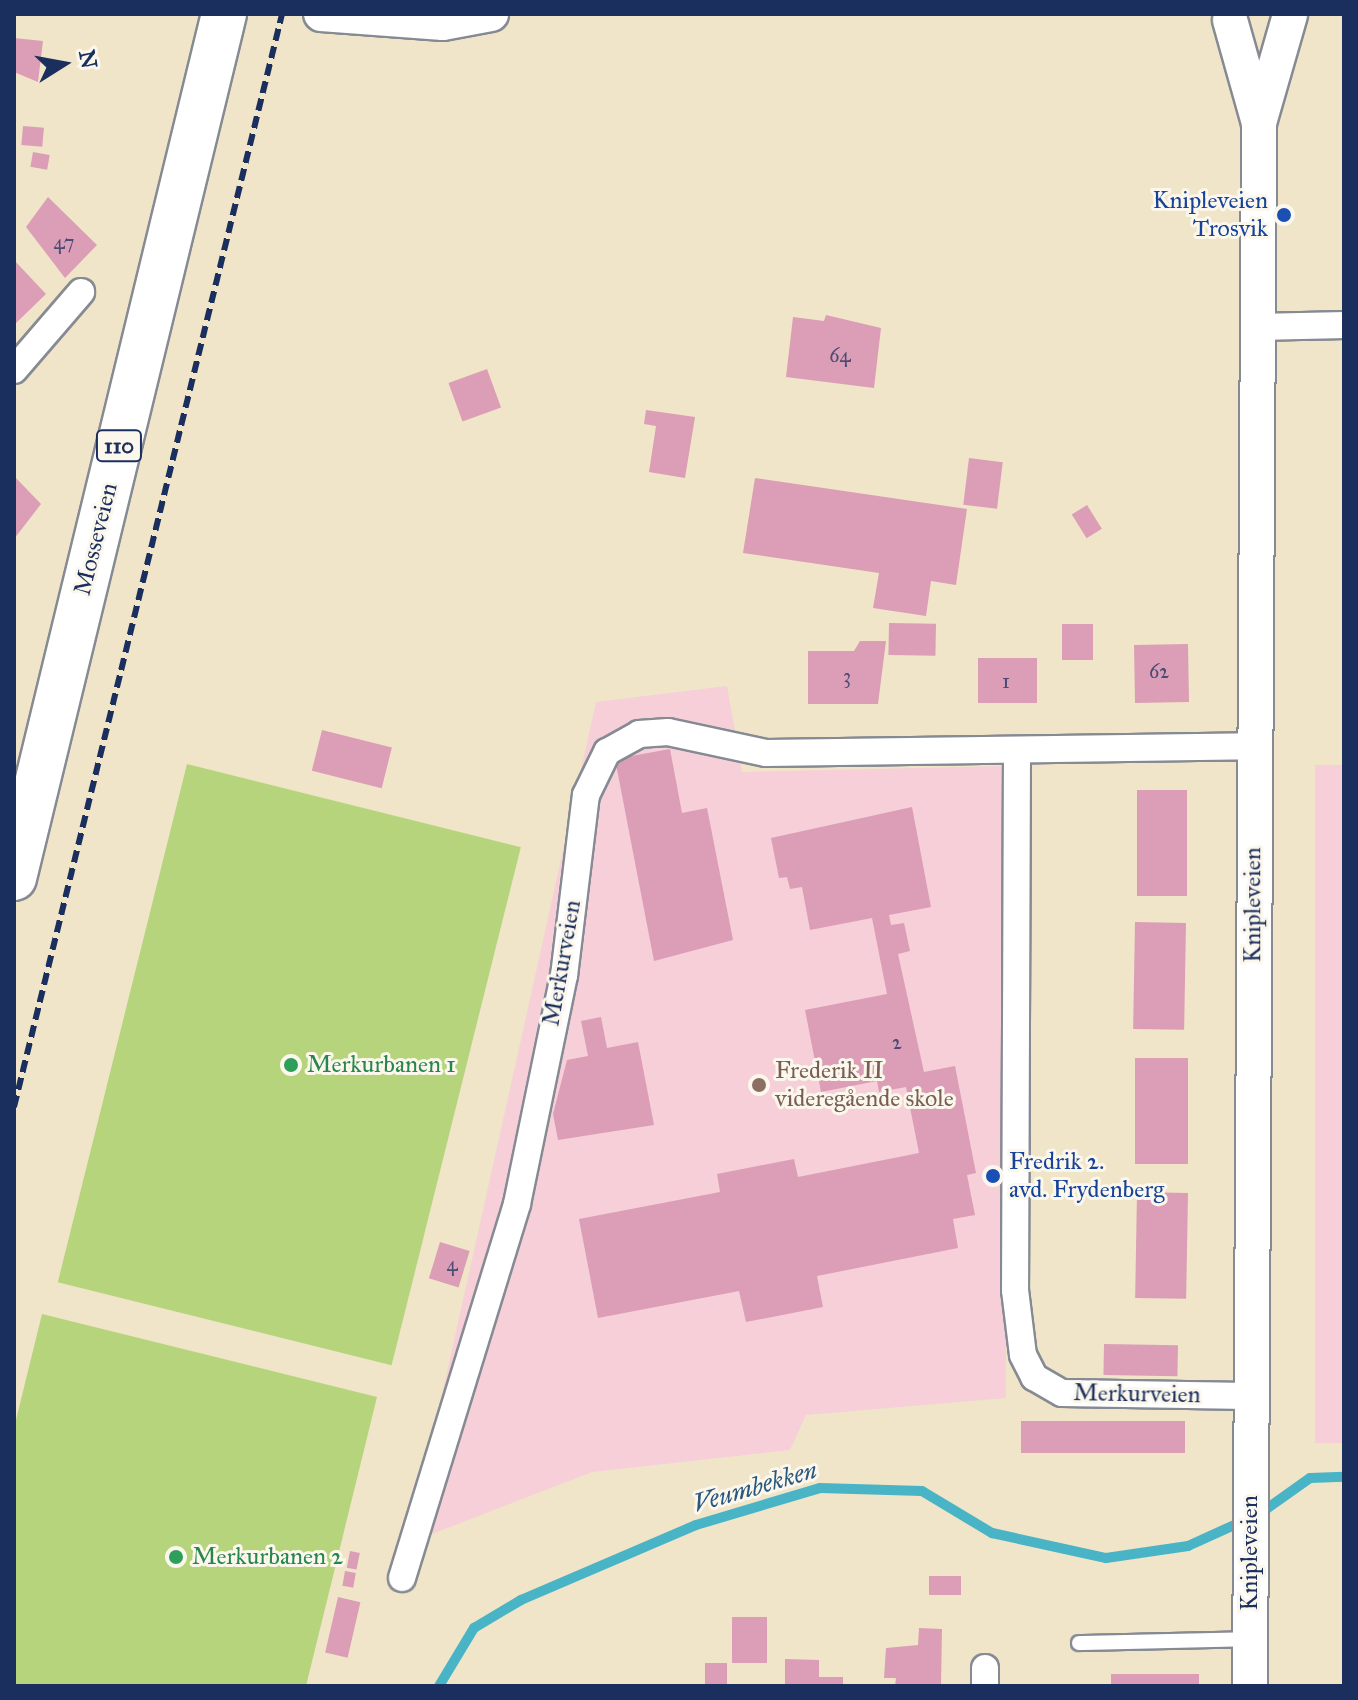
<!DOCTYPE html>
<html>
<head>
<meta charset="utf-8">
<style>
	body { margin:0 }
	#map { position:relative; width:1358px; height:1700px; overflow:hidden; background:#f0e5c8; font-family:"IM FELL Great Primer",serif }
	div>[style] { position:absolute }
	.built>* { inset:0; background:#f6cfd8; transform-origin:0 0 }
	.green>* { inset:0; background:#b5d47b; transform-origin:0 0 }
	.stream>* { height:10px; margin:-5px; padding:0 5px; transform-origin:5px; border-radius:5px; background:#49b4c6 }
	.building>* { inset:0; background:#db9eb6; transform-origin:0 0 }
	.roads { filter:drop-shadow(2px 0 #868a93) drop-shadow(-2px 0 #868a93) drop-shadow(0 2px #868a93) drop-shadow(0 -2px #868a93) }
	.service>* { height:14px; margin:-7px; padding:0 7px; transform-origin:7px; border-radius:7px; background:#fff }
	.minor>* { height:26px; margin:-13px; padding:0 13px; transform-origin:13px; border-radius:13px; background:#fff }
	.tertiary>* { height:34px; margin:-17px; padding:0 17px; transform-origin:17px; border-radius:17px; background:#fff }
	.trunk>* { height:44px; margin:-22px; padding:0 22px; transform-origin:22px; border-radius:22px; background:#fff }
	.rail>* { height:6px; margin-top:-3px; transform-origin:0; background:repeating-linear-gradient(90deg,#1b2f5e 0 12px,transparent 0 18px) }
	.dots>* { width:22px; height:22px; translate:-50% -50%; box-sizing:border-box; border:4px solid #fbf7ec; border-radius:50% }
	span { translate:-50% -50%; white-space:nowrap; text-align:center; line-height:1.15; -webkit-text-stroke:6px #fbf7ec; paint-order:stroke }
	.number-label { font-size:20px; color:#4b4b74 }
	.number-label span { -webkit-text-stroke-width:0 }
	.shield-label span { padding:2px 6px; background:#fbf7ec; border:2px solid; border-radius:6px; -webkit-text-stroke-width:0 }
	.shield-label { font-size:22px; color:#1b2f5e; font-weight:700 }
	.transit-label { font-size:24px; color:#164399 }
	.right { translate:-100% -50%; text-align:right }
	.left { translate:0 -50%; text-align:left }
	.street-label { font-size:24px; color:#1b2f5e }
	.leisure-label { font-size:24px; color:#27864d }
	.education-label { font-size:24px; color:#785e54 }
	.water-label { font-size:26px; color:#29577d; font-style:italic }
	.frame { position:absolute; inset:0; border:16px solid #1b2f5e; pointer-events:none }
	.north { position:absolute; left:24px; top:24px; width:80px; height:80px; -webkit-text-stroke:6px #fbf7ec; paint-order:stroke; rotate:79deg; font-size:22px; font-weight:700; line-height:32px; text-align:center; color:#1b2f5e }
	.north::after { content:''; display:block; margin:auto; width:28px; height:36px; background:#1b2f5e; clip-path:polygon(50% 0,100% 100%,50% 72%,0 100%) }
</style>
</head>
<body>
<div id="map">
	<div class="built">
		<i style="clip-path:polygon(727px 686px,742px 772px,1006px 766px,1006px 1398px,806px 1415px,790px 1450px,592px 1472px,409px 1543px,596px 702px)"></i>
		<i style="left:1344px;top:765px;width:678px;height:29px;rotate:90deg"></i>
	</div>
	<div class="green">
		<i style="left:187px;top:764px;width:344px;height:534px;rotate:14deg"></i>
		<i style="clip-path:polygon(42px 1314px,377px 1397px,306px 1686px,14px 1686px,14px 1428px)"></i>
	</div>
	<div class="stream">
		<i style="left:1258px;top:1515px;width:64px;rotate:-35.4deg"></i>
		<i style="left:1310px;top:1478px;width:34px;rotate:-2deg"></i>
		<i style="left:439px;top:1686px;width:68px;rotate:-58.9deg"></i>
		<i style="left:474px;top:1628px;width:55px;rotate:-30.8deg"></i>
		<i style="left:521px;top:1600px;width:190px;rotate:-23.2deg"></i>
		<i style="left:696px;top:1525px;width:129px;rotate:-16.6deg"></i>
		<i style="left:820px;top:1488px;width:102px;rotate:1.7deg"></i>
		<i style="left:922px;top:1491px;width:82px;rotate:31deg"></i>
		<i style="left:992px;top:1533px;width:117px;rotate:12.4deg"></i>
		<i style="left:1106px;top:1558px;width:83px;rotate:-8.3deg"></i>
		<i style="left:1188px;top:1546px;width:60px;rotate:-24.4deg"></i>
	</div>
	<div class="building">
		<i style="clip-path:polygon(14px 38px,43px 41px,38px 82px,14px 72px)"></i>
		<i style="left:23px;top:126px;width:21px;height:19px;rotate:5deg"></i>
		<i style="left:33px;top:152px;width:17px;height:15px;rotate:10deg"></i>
		<i style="clip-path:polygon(48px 197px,97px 245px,65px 278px,26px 227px)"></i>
		<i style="clip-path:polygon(14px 260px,46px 294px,14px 325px)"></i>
		<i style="clip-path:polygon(826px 315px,881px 328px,874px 388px,786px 377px,793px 317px,824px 321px)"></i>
		<i style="left:487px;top:369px;width:41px;height:41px;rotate:70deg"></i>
		<i style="clip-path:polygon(646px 410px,695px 417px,685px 478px,649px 472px,656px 426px,644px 424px)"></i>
		<i style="left:969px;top:458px;width:34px;height:47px;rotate:7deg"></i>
		<i style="clip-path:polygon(14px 476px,41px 504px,14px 539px)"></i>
		<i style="clip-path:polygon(755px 478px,967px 509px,956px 585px,931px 581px,926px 616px,873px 608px,879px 573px,743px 553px)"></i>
		<i style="left:1087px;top:505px;width:28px;height:18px;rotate:58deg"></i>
		<i style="left:889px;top:623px;width:47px;height:32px;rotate:1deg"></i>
		<i style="left:1062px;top:624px;width:31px;height:36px"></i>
		<i style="clip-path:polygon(860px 641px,886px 641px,878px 704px,808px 704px,808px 651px,854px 651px)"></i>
		<i style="left:1188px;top:644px;width:58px;height:54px;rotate:89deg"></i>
		<i style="left:978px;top:658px;width:59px;height:45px"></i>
		<i style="left:322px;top:730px;width:72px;height:42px;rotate:14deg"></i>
		<i style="clip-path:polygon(670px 749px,682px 813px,707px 808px,733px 940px,654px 961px,615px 759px)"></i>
		<i style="left:1137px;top:790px;width:50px;height:106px"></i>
		<i style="clip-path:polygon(912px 807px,931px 907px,889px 915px,891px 925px,904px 923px,910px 951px,898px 954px,924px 1072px,955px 1066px,976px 1173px,967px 1175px,975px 1215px,953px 1219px,958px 1248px,817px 1276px,823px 1307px,746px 1322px,739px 1291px,598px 1318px,579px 1219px,720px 1192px,717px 1174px,794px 1159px,798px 1177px,919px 1153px,906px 1087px,879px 1092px,877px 1081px,821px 1092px,805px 1010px,887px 994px,872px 918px,810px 930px,802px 887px,790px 889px,787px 877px,779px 878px,771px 838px)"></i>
		<i style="left:1135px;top:922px;width:51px;height:107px;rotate:1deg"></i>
		<i style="clip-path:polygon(601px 1017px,607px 1048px,638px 1042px,654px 1125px,558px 1140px,553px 1114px,567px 1060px,588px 1056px,581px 1021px)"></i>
		<i style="left:1135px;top:1058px;width:53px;height:106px"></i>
		<i style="left:1137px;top:1192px;width:51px;height:106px;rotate:1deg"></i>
		<i style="left:440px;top:1242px;width:31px;height:38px;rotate:17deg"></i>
		<i style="left:1104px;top:1344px;width:74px;height:31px;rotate:1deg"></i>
		<i style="left:1021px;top:1421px;width:164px;height:32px"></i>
		<i style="left:350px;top:1551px;width:10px;height:17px;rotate:11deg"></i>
		<i style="left:345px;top:1571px;width:11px;height:15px;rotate:10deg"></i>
		<i style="left:929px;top:1576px;width:32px;height:19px"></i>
		<i style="left:338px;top:1597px;width:23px;height:57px;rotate:13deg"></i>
		<i style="left:732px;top:1617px;width:35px;height:46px"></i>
		<i style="clip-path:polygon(919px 1628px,942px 1629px,941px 1686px,895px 1686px,896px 1678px,884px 1678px,886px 1648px,918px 1645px)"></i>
		<i style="clip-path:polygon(785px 1659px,819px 1660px,819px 1677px,843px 1677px,843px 1686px,785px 1686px)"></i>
		<i style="left:705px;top:1663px;width:22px;height:23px"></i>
		<i style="left:1111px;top:1674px;width:88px;height:12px"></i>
	</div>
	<div class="roads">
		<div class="service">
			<i style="left:1079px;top:1643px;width:171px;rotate:-1.3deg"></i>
		</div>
		<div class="minor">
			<i style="left:1258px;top:327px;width:86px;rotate:-1.3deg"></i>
			<i style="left:14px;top:370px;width:103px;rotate:-49.3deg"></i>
			<i style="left:1017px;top:751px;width:539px;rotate:90.21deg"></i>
			<i style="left:1015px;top:1290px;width:65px;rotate:83deg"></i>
			<i style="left:1023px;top:1355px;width:25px;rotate:63deg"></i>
			<i style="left:1034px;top:1377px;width:32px;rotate:30deg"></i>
			<i style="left:1062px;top:1393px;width:187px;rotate:0.9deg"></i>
			<i style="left:402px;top:1578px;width:391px;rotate:-72.9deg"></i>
			<i style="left:517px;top:1204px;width:233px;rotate:-78.4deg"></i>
			<i style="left:564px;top:976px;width:182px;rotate:-83.1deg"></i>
			<i style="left:586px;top:795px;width:48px;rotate:-64deg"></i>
			<i style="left:607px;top:752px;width:37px;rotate:-29deg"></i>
			<i style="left:639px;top:734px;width:29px;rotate:-4deg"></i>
			<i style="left:668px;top:732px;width:100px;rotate:12.1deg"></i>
			<i style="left:766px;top:753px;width:486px;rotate:-0.8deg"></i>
			<i style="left:985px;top:1686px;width:18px;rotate:-90deg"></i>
		</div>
		<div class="tertiary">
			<i style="left:321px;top:14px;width:122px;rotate:4.2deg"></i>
			<i style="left:443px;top:23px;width:49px;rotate:-10.6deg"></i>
			<i style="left:1230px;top:20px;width:107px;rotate:74.3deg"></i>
			<i style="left:1250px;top:1686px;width:1563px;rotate:-89.67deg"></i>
			<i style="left:1259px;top:123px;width:112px;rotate:-74deg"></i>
		</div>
		<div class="trunk">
			<i style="left:14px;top:878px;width:889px;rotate:-76.34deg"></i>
		</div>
	</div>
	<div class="rail">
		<i style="left:14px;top:1107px;width:1125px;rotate:-76.22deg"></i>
	</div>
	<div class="dots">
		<i style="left:1284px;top:215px;background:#1a4fb4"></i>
		<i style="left:291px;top:1065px;background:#2e9e5b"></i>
		<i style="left:759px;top:1085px;background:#8d6e63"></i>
		<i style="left:993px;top:1176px;background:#1a4fb4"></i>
		<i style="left:176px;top:1557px;background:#2e9e5b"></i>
	</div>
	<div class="number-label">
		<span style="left:64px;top:242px">47</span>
		<span style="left:840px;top:355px">64</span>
		<span style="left:1159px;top:671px">62</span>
		<span style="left:847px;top:676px">3</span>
		<span style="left:1006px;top:681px">1</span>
		<span style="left:897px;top:1042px">2</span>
		<span style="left:452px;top:1264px">4</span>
	</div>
	<div class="shield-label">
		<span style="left:119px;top:446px">110</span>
	</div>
	<div class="transit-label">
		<span class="right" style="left:1268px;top:215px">Knipleveien<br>Trosvik</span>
		<span class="left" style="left:1009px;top:1176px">Fredrik 2.<br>avd. Frydenberg</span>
	</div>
	<div class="street-label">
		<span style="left:96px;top:539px;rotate:-76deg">Mosseveien</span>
		<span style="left:1253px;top:905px;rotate:-90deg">Knipleveien</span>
		<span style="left:562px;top:963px;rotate:-80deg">Merkurveien</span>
		<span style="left:1137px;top:1394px;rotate:1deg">Merkurveien</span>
		<span style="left:1250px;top:1553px;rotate:-90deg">Knipleveien</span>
	</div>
	<div class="leisure-label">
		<span class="left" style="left:307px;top:1065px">Merkurbanen 1</span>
		<span class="left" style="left:192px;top:1557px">Merkurbanen 2</span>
	</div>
	<div class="education-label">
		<span class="left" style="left:775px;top:1085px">Frederik II<br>videregående skole</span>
	</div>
	<div class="water-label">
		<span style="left:755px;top:1487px;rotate:-16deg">Veumbekken</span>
	</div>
	<div class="frame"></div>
	<div class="north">N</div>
</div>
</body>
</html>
